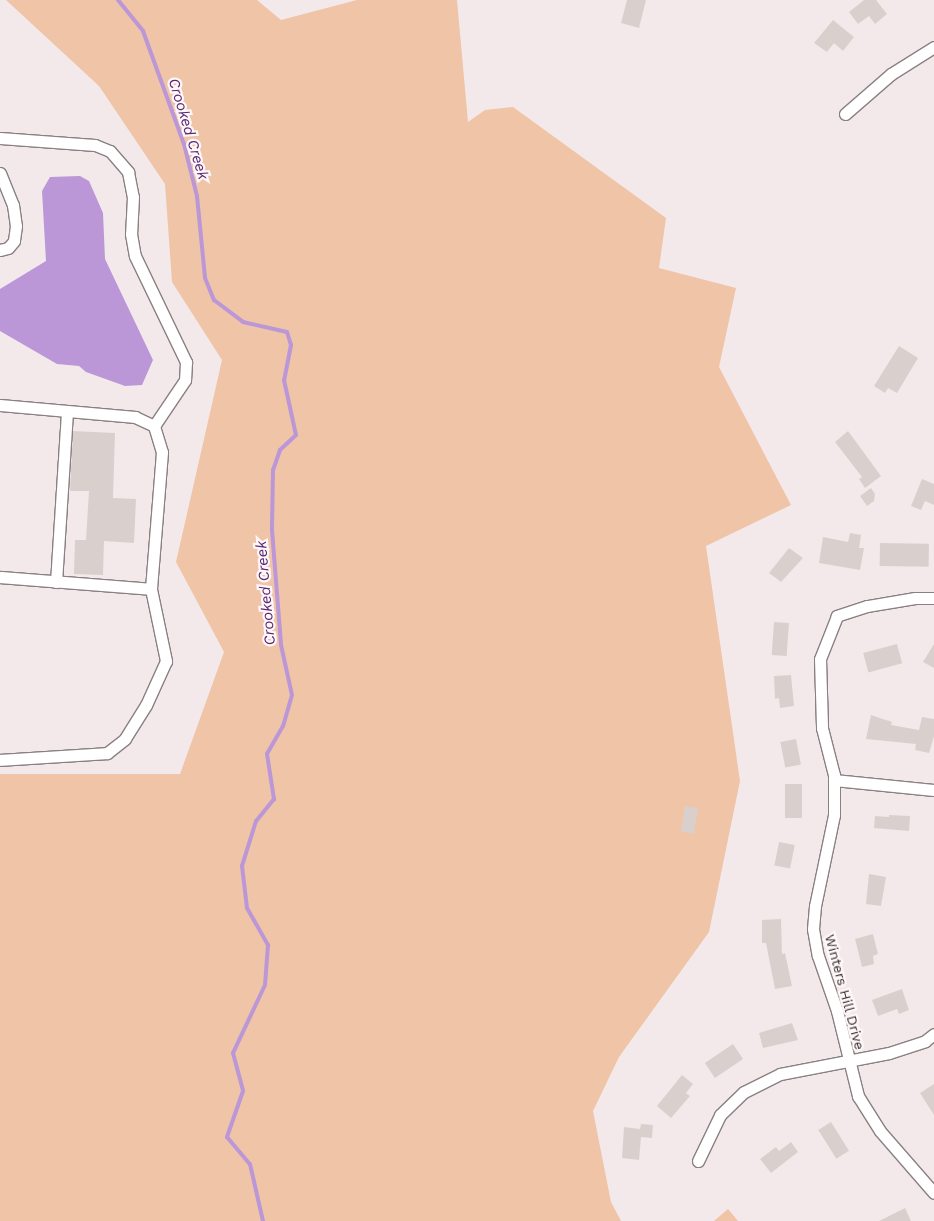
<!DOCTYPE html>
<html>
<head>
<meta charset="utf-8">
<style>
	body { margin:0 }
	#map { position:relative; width:934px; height:1221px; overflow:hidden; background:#f3e9eb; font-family:"Work Sans",sans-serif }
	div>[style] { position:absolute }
	.green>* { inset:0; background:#efc4a7 }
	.water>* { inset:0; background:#bb97d8 }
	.stream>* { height:4px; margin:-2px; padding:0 2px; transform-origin:2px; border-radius:2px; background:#bb97d8 }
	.building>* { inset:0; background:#d9d0ce; transform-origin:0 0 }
	.roads { filter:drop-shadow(1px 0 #898082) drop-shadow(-1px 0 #898082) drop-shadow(0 1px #898082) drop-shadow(0 -1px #898082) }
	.minor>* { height:11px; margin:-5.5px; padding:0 5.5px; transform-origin:5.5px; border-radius:5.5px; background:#fff }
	span { translate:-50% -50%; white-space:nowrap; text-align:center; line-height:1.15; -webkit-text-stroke:4.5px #fff7f8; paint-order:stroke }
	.street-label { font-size:14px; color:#332f30 }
	.water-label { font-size:15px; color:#582976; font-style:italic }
</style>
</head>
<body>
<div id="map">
	<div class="green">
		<i style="clip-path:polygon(6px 0,257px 0,281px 20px,357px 0,457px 0,468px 122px,485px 110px,513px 107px,666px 218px,659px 268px,736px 288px,719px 367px,791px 505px,706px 546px,740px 781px,709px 932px,619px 1057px,593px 1111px,611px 1202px,621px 1221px,0 1221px,0 774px,180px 774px,224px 652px,176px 562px,222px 360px,172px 282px,165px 184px,99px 86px)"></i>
		<i style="clip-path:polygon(728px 1209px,738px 1221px,714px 1221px)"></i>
	</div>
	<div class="water">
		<i style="clip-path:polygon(80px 176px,89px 181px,103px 213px,105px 259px,153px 360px,142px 385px,125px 386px,86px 372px,79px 366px,57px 364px,0 331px,0 289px,46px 261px,42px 191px,50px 177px)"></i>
	</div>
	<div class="stream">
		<i style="left:118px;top:0;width:40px;rotate:51deg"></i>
		<i style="left:143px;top:31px;width:120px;rotate:70.1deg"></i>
		<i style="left:184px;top:144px;width:54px;rotate:76deg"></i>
		<i style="left:197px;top:196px;width:82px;rotate:84.4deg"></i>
		<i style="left:205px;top:278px;width:24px;rotate:68deg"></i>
		<i style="left:214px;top:300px;width:36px;rotate:37deg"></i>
		<i style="left:243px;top:322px;width:45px;rotate:12.8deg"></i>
		<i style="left:287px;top:332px;width:14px;rotate:73deg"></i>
		<i style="left:291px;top:345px;width:36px;rotate:101deg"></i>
		<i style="left:284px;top:380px;width:56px;rotate:77.7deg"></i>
		<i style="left:296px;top:435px;width:22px;rotate:137deg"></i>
		<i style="left:280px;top:450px;width:21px;rotate:109deg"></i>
		<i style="left:273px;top:470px;width:60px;rotate:91deg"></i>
		<i style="left:272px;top:530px;width:115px;rotate:85.5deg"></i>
		<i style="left:281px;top:645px;width:51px;rotate:77.6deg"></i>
		<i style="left:292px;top:695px;width:32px;rotate:106deg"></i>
		<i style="left:283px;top:726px;width:32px;rotate:120deg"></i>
		<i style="left:267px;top:754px;width:46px;rotate:81.2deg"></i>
		<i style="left:274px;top:799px;width:28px;rotate:129deg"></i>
		<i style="left:256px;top:821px;width:47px;rotate:107.3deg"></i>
		<i style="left:242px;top:866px;width:42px;rotate:83.2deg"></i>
		<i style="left:247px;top:908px;width:43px;rotate:60.4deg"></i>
		<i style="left:268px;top:945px;width:40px;rotate:94.3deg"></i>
		<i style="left:265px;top:985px;width:75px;rotate:115.2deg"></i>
		<i style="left:233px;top:1053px;width:39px;rotate:75deg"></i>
		<i style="left:243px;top:1091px;width:49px;rotate:109.2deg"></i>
		<i style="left:227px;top:1137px;width:35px;rotate:50deg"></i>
		<i style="left:250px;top:1164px;width:58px;rotate:77.2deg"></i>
	</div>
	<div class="building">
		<i style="clip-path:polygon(627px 0,646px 0,639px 28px,621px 23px)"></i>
		<i style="clip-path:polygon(864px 0,876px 0,887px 14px,875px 24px,869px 16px,858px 24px,849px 12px)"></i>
		<i style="clip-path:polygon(833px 20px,854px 37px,843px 51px,834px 43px,827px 52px,814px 43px)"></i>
		<i style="clip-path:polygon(899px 346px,918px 358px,897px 393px,888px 388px,885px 393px,874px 386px)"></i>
		<i style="clip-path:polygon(73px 431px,115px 433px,113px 498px,136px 499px,134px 543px,104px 541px,103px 575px,74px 574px,75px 540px,86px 540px,89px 491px,70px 491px)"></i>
		<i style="clip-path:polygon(848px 431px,881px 476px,865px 488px,859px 479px,862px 477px,835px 442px)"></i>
		<i style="clip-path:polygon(922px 479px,934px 484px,934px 505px,925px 501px,921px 510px,911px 506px)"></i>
		<i style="clip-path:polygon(871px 488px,875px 494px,874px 501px,867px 506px,860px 496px)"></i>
		<i style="clip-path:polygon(850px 533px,861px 535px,859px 548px,864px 548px,860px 570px,819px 563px,823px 537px,848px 542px)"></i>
		<i style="left:880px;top:543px;width:49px;height:23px;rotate:1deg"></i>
		<i style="clip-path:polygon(789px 548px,803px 558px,781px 582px,769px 573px)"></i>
		<i style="left:774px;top:622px;width:15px;height:33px;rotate:4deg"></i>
		<i style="left:897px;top:644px;width:20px;height:35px;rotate:75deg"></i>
		<i style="clip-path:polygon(934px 644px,934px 668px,923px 662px)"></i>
		<i style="clip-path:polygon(791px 675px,794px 706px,780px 708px,779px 698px,775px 699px,774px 676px)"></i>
		<i style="clip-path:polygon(871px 715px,892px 722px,891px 725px,919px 730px,922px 717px,934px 719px,934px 736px,929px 753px,915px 750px,916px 744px,866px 739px)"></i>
		<i style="left:796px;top:739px;width:26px;height:16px;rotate:79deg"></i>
		<i style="left:785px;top:784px;width:17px;height:34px"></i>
		<i style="left:685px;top:806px;width:13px;height:26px;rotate:9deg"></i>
		<i style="clip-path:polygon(889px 815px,910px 816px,909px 831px,874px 828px,875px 816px,889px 817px)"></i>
		<i style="left:779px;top:842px;width:16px;height:24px;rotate:11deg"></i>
		<i style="clip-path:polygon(869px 874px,886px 877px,881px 906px,866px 904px)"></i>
		<i style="clip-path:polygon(781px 919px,782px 954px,785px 953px,792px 986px,775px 989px,766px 943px,762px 943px,762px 920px)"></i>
		<i style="clip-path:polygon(873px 934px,878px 954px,873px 956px,874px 964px,862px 967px,855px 939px)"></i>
		<i style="clip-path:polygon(902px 989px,909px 1010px,899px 1014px,897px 1009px,878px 1016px,872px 1000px)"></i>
		<i style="clip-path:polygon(792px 1023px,798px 1040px,763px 1048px,759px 1033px)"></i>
		<i style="left:733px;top:1044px;width:18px;height:34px;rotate:56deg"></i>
		<i style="clip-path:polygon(682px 1075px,693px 1084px,686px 1093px,690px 1096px,671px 1118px,657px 1106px)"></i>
		<i style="clip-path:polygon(934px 1084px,934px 1115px,920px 1093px)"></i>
		<i style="left:831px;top:1122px;width:34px;height:15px;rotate:58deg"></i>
		<i style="clip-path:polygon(641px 1124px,653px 1125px,652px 1138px,641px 1137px,639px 1160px,622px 1158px,624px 1127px,640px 1129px)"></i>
		<i style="clip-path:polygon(791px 1142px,798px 1152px,771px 1173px,760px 1159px,776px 1147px,779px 1151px)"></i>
		<i style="clip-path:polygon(905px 1208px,911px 1221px,879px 1221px)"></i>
	</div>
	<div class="roads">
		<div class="minor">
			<i style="left:845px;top:114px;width:61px;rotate:-41deg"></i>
			<i style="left:891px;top:74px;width:51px;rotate:-32.1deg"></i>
			<i style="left:0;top:138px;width:95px;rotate:4.2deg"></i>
			<i style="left:95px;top:145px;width:16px;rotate:22deg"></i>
			<i style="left:110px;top:151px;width:28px;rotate:49deg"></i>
			<i style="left:128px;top:172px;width:25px;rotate:79deg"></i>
			<i style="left:133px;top:197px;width:37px;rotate:93deg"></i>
			<i style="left:131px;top:234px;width:22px;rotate:80deg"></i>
			<i style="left:135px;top:256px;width:118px;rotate:64.3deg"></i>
			<i style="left:186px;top:362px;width:18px;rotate:93deg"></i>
			<i style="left:185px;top:380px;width:55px;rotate:124deg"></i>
			<i style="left:0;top:173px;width:35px;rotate:68deg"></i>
			<i style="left:13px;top:205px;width:21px;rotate:82deg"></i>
			<i style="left:16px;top:226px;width:15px;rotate:98deg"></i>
			<i style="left:14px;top:241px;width:9px;rotate:131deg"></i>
			<i style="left:8px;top:248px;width:8px;rotate:166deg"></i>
			<i style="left:0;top:405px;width:136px;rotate:5.1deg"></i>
			<i style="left:135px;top:417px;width:21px;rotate:25deg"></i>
			<i style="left:154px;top:426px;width:27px;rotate:73deg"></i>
			<i style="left:162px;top:452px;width:137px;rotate:94.6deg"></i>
			<i style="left:151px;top:589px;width:74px;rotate:78.2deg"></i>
			<i style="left:166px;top:661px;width:48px;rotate:114.4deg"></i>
			<i style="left:146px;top:705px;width:40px;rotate:122deg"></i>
			<i style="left:125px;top:739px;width:23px;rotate:142deg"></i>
			<i style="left:107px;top:753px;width:107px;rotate:176.3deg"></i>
			<i style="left:0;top:577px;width:151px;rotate:4.5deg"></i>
			<i style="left:56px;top:582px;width:171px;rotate:-86.3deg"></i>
			<i style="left:934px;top:598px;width:19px;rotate:180deg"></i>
			<i style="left:915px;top:598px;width:49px;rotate:170.5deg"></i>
			<i style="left:867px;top:606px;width:32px;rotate:162deg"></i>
			<i style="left:837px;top:616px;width:46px;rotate:111.6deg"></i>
			<i style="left:820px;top:659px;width:69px;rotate:88.3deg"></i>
			<i style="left:822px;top:728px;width:49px;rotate:75.7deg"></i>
			<i style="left:834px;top:775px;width:40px;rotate:90deg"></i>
			<i style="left:834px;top:815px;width:93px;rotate:101.8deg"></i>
			<i style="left:815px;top:906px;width:23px;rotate:95deg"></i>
			<i style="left:813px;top:929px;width:27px;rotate:80deg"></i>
			<i style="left:818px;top:956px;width:58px;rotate:70.9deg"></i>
			<i style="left:837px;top:1011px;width:88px;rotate:76.1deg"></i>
			<i style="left:858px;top:1096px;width:41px;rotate:57.8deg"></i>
			<i style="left:880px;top:1131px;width:82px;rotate:48.9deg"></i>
			<i style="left:834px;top:780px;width:100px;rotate:5.7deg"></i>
			<i style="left:698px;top:1161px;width:51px;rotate:-64.4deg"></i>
			<i style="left:720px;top:1115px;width:33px;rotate:-44deg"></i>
			<i style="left:744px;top:1092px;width:40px;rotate:-26.6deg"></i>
			<i style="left:780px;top:1074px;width:111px;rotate:-10.9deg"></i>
			<i style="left:889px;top:1053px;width:38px;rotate:-18deg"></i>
			<i style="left:925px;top:1041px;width:11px;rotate:-38deg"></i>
		</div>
	</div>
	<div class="street-label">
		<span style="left:845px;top:992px;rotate:75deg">Winters Hill Drive</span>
	</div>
	<div class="water-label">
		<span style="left:188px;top:129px;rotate:73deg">Crooked Creek</span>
		<span style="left:266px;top:593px;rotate:-95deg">Crooked Creek</span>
	</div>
</div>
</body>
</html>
